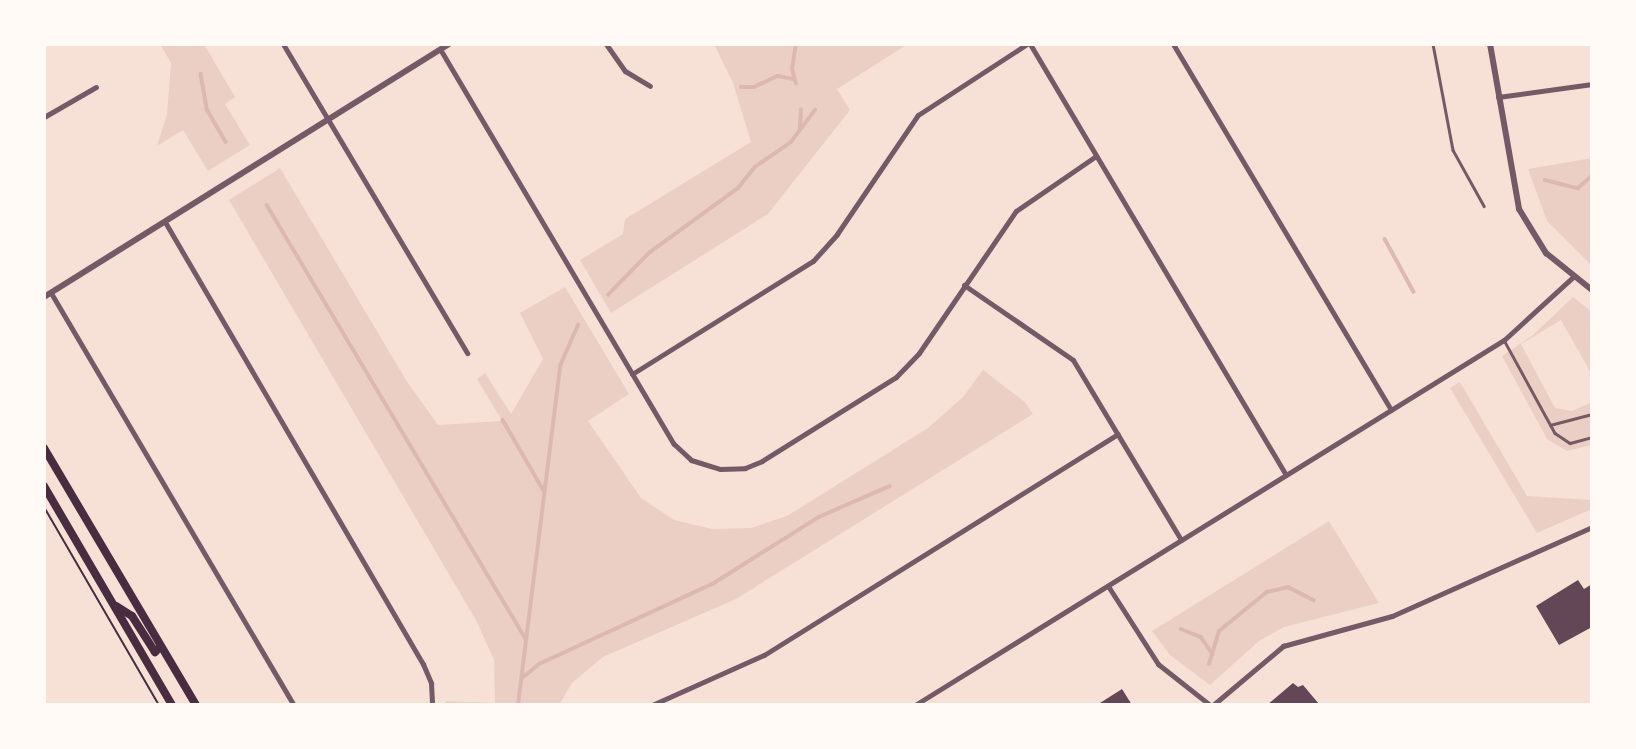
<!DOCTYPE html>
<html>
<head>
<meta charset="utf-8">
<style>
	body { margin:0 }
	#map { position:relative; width:1636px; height:749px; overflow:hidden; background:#f7e1d7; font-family:"Work Sans",sans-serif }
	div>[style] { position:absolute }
	.green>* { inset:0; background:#ebcfc5 }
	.stream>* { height:3.5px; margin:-1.75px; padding:0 1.75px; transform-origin:1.75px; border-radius:1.75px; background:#dcb8b0 }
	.building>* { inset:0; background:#644757 }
	.path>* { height:2px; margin:-1px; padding:0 1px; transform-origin:1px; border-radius:1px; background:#4a2c40 }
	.service>* { height:2.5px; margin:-1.25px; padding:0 1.25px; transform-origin:1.25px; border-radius:1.25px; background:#755966 }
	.minor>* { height:5px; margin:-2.5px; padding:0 2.5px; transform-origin:2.5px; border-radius:2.5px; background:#755966 }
	.tertiary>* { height:6px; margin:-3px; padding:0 3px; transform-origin:3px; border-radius:3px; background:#755966 }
	.primary>* { height:8px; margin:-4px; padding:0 4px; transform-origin:4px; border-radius:4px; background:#4a2c40 }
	span { translate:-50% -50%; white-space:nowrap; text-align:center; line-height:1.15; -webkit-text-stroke:5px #fffaf5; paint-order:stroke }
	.frame { position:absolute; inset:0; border:46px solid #fffaf5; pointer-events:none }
</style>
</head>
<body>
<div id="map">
	<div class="green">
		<i style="clip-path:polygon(160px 44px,204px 44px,235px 97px,225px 104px,250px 145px,208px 171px,183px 130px,157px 146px,167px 114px,171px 63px)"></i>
		<i style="clip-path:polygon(714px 44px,908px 44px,837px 89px,850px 110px,768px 214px,611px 313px,580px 260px,623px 234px,625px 219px,751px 142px,733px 83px)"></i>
		<i style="clip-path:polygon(1592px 158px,1592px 266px,1547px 221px,1528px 169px)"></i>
		<i style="clip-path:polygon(280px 168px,406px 380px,438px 425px,502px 421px,477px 379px,485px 373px,511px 414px,543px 359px,520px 313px,565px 287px,629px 394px,588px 421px,641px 498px,674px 520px,712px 529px,751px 528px,787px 516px,928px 428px,963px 397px,983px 370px,1025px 402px,1033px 414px,736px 599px,603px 657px,572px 683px,559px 705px,445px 705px,446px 701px,495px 703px,494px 660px,477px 622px,229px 200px)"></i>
		<i style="clip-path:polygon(1573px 297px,1592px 312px,1592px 375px,1561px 320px,1521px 344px,1555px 408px,1572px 411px,1592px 402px,1592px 445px,1567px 451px,1547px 439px,1502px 356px,1533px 335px)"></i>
		<i style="clip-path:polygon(1460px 382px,1527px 496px,1592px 500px,1592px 509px,1537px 533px,1450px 388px)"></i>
		<i style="clip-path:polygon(1329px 521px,1379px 603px,1284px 627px,1259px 641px,1210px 685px,1170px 655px,1152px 631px)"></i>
	</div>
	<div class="stream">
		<i style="left:201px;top:74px;width:36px;rotate:80deg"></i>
		<i style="left:207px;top:109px;width:38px;rotate:60deg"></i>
		<i style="left:796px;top:84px;width:16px;rotate:-105deg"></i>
		<i style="left:792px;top:69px;width:25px;rotate:-81deg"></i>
		<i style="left:741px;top:87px;width:13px"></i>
		<i style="left:754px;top:87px;width:26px;rotate:-25deg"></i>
		<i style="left:778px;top:76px;width:16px;rotate:11deg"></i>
		<i style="left:800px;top:128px;width:18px;rotate:-87deg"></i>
		<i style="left:1545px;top:180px;width:34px;rotate:14deg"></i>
		<i style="left:1578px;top:188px;width:18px;rotate:-41deg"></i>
		<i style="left:267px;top:205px;width:505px;rotate:59.17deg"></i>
		<i style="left:1385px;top:239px;width:60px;rotate:61.3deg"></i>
		<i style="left:608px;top:295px;width:59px;rotate:-45.7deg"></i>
		<i style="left:649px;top:253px;width:110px;rotate:-36.1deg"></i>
		<i style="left:738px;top:188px;width:27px;rotate:-51deg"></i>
		<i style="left:755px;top:167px;width:44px;rotate:-34.8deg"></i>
		<i style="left:791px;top:142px;width:40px;rotate:-53deg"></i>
		<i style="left:503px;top:420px;width:82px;rotate:60deg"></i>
		<i style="left:1181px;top:629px;width:22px;rotate:22deg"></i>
		<i style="left:1201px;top:637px;width:21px;rotate:55deg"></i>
		<i style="left:1209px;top:664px;width:34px;rotate:-73deg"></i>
		<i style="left:1219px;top:631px;width:62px;rotate:-39.1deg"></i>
		<i style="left:1267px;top:592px;width:22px;rotate:-13deg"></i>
		<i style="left:1288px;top:587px;width:29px;rotate:27deg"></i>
		<i style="left:522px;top:678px;width:22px;rotate:-39deg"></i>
		<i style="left:539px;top:664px;width:193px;rotate:-24.8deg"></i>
		<i style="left:714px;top:583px;width:124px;rotate:-32.2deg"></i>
		<i style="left:819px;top:517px;width:77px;rotate:-23.6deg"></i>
		<i style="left:518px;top:705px;width:342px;rotate:-82.9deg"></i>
		<i style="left:560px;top:366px;width:45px;rotate:-66.3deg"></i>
	</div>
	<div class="building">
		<i style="clip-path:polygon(1578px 580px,1584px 589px,1592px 584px,1592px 627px,1559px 645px,1536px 606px)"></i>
		<i style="clip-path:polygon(1293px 683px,1298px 687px,1303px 685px,1319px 704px,1267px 705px)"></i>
		<i style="clip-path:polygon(1122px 689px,1132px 705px,1102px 705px,1100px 703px)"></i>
	</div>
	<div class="path">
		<i style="left:44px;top:507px;width:229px;rotate:59.9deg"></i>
	</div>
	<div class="service">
		<i style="left:1433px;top:44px;width:108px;rotate:79.3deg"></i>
		<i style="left:1453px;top:150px;width:64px;rotate:61deg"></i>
		<i style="left:1504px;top:340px;width:106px;rotate:61.3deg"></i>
		<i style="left:1555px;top:433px;width:18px;rotate:34deg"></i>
		<i style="left:1570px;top:443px;width:23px;rotate:-15deg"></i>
		<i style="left:1550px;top:425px;width:43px;rotate:-14.7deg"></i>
	</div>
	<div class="minor">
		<i style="left:283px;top:44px;width:360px;rotate:59.2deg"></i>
		<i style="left:606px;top:44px;width:33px;rotate:55deg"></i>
		<i style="left:625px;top:71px;width:29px;rotate:31deg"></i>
		<i style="left:1030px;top:44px;width:501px;rotate:59.29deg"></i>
		<i style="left:1173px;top:44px;width:426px;rotate:59.2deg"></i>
		<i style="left:440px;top:49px;width:459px;rotate:59.4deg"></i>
		<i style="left:674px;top:444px;width:23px;rotate:43deg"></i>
		<i style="left:691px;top:460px;width:30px;rotate:17deg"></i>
		<i style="left:720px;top:469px;width:25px;rotate:-2deg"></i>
		<i style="left:745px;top:468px;width:18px;rotate:-22deg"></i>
		<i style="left:762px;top:461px;width:158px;rotate:-32.1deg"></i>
		<i style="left:896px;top:377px;width:33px;rotate:-46deg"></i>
		<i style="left:919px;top:353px;width:172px;rotate:-55.7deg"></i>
		<i style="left:1016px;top:211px;width:97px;rotate:-34.5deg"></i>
		<i style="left:1498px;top:97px;width:95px;rotate:-7.9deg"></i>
		<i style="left:44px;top:117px;width:60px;rotate:-30deg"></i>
		<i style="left:165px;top:222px;width:512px;rotate:59.73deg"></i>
		<i style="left:423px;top:664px;width:21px;rotate:67deg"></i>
		<i style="left:431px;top:683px;width:22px;rotate:87deg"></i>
		<i style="left:964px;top:285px;width:132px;rotate:34.5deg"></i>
		<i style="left:1073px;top:360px;width:210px;rotate:59deg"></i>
		<i style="left:51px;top:293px;width:478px;rotate:59.5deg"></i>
		<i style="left:632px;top:374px;width:213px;rotate:-32deg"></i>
		<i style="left:813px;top:261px;width:36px;rotate:-48deg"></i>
		<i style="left:837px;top:234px;width:144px;rotate:-55.8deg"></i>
		<i style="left:918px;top:115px;width:130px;rotate:-33.1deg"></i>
		<i style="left:1108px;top:586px;width:93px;rotate:57.3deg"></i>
		<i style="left:1158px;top:664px;width:66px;rotate:38.3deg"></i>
		<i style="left:652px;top:705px;width:123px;rotate:-24.1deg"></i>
		<i style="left:764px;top:655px;width:417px;rotate:-32deg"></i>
		<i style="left:915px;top:705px;width:693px;rotate:-31.79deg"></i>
		<i style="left:1504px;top:340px;width:95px;rotate:-42.4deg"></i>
		<i style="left:1213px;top:705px;width:92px;rotate:-40.1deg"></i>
		<i style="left:1283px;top:646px;width:113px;rotate:-15.4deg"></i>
		<i style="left:1392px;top:616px;width:219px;rotate:-24deg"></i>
	</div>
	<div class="tertiary">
		<i style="left:1490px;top:44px;width:168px;rotate:80deg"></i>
		<i style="left:1519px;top:209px;width:52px;rotate:58.5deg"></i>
		<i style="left:1546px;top:253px;width:59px;rotate:38.8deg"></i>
		<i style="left:44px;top:297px;width:478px;rotate:-32deg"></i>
	</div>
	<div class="primary">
		<i style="left:44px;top:448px;width:299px;rotate:59.4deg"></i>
		<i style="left:44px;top:486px;width:254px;rotate:59.7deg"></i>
		<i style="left:116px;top:606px;width:19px;rotate:32deg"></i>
		<i style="left:132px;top:616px;width:43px;rotate:57.4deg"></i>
		<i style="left:155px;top:652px;width:8px;rotate:-45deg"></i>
	</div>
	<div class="frame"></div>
</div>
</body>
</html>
